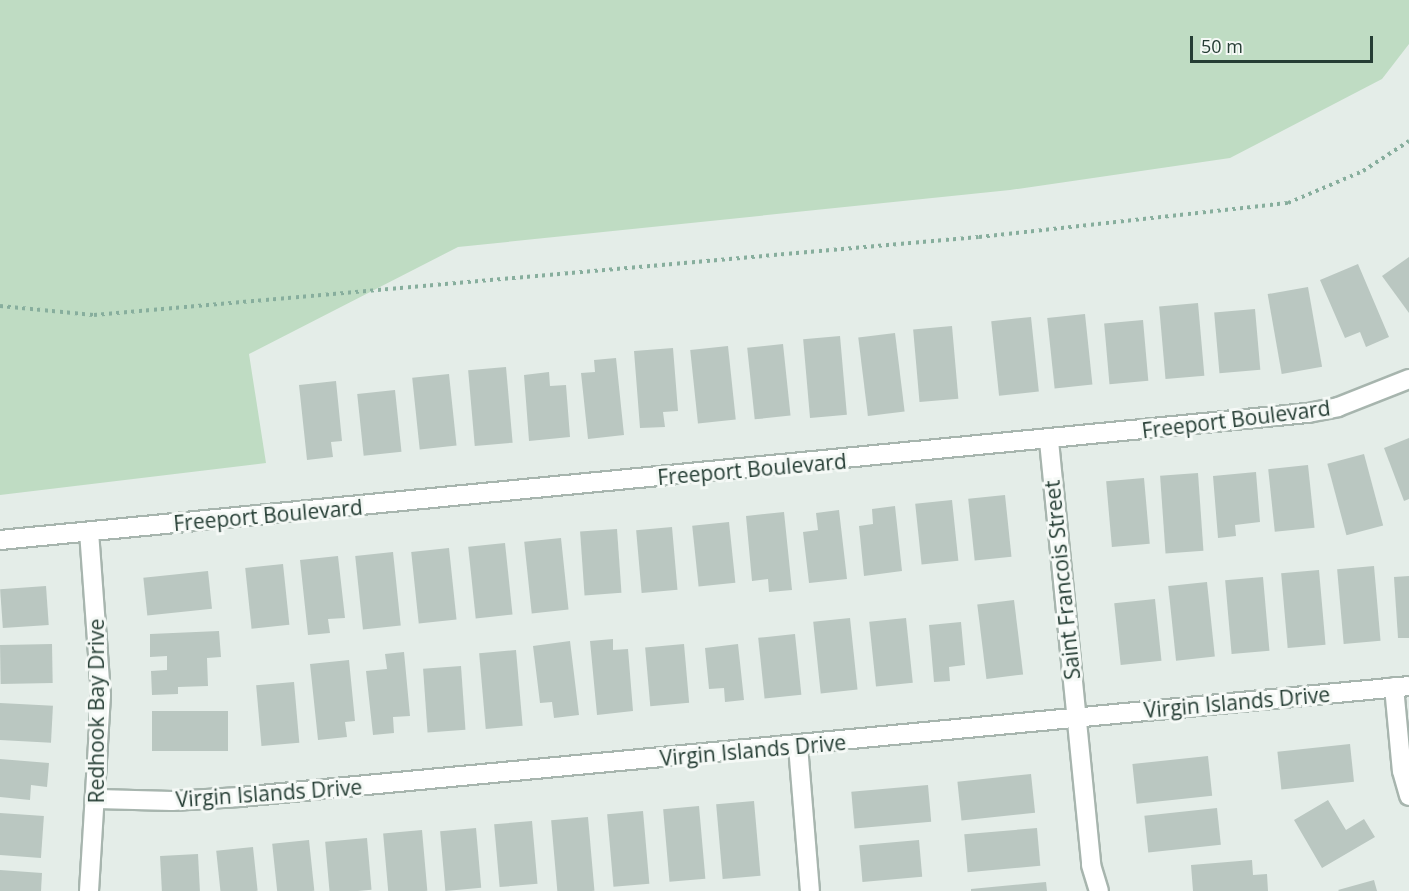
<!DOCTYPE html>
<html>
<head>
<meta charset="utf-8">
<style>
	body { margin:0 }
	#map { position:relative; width:1409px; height:891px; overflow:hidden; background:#e4ede8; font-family:"Open Sans",sans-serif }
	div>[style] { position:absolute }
	.green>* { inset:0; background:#bfdcc3 }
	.building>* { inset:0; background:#bac7c1; transform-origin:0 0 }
	.path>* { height:4px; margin-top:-2px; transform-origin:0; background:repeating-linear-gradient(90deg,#87ae9d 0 3px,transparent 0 7.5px) }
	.roads { filter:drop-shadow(2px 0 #a7b5ae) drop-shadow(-2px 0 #a7b5ae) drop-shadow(0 2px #a7b5ae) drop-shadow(0 -2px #a7b5ae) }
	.minor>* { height:18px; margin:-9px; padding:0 9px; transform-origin:9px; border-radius:9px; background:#fff }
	span { translate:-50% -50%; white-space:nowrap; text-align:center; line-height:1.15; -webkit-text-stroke:6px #f5f9f6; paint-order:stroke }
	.street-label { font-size:21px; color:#253d34 }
	.scale { position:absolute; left:1190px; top:36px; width:183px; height:27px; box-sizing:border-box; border:3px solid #253d34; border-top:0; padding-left:8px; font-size:18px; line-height:21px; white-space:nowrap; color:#253d34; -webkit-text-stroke:4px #f5f9f6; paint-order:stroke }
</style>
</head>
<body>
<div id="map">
	<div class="green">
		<i style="clip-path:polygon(0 0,1409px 0,1409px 44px,1382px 79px,1230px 158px,1010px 190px,458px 247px,249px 354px,266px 463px,0 495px)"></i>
	</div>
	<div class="building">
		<i style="clip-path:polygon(1409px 257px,1409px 313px,1382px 276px)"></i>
		<i style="clip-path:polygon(1358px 264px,1389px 337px,1366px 347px,1360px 332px,1345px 338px,1320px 280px)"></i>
		<i style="left:1308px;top:287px;width:81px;height:41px;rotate:80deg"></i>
		<i style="left:1198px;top:303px;width:73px;height:39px;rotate:85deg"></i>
		<i style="left:1255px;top:309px;width:61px;height:41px;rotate:85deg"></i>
		<i style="left:1085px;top:314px;width:71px;height:38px;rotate:84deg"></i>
		<i style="left:1031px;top:317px;width:75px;height:40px;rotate:84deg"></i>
		<i style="left:1143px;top:320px;width:61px;height:39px;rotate:85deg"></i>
		<i style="left:952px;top:326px;width:73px;height:39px;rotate:85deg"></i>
		<i style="left:895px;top:333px;width:79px;height:37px;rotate:83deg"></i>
		<i style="left:840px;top:336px;width:79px;height:37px;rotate:85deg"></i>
		<i style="left:783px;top:344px;width:72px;height:36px;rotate:84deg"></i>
		<i style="left:728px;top:346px;width:74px;height:38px;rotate:84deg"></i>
		<i style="clip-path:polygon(673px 348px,678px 411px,663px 412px,665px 427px,640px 428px,634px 351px)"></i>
		<i style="clip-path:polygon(616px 358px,624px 435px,588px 439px,581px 373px,595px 372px,594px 360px)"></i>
		<i style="left:506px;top:367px;width:76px;height:38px;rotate:85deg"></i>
		<i style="clip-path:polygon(549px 372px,550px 386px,566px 385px,570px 437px,529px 441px,524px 375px)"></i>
		<i style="left:449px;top:374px;width:72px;height:37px;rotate:84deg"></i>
		<i style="clip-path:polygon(336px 381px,342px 441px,331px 442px,333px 457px,307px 460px,299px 385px)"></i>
		<i style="left:395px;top:390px;width:62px;height:38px;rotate:84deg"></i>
		<i style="clip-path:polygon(1409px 438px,1409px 499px,1404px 501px,1384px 448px)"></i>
		<i style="left:1364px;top:454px;width:74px;height:38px;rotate:75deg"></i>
		<i style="left:1308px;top:465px;width:63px;height:40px;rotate:84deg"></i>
		<i style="clip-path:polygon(1256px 472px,1260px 522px,1235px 525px,1236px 536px,1218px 538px,1213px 476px)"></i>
		<i style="left:1198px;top:473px;width:78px;height:38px;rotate:86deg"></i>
		<i style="left:1144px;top:478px;width:66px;height:38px;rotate:85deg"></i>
		<i style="left:1005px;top:495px;width:62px;height:37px;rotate:84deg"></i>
		<i style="left:952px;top:500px;width:61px;height:37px;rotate:84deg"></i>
		<i style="clip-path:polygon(895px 506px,902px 571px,864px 576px,859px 526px,873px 524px,872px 509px)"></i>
		<i style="clip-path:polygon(839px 510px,847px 579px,809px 583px,803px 532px,818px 530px,816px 513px)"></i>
		<i style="clip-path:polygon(784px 512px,792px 590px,769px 592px,768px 579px,752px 581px,746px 516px)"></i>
		<i style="left:729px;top:522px;width:61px;height:37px;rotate:84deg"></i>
		<i style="left:672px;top:527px;width:63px;height:36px;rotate:85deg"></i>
		<i style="left:617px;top:529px;width:64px;height:37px;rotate:86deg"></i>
		<i style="left:561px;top:538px;width:72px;height:37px;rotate:84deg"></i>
		<i style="left:505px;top:543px;width:72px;height:37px;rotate:84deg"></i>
		<i style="left:449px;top:548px;width:72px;height:38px;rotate:84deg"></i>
		<i style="left:393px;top:552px;width:74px;height:38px;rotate:84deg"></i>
		<i style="clip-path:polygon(338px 556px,345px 618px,328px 619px,330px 633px,308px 635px,300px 560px)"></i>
		<i style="left:283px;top:564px;width:61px;height:38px;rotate:84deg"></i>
		<i style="left:1374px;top:566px;width:75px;height:37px;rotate:85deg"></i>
		<i style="left:1319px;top:570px;width:75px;height:38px;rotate:85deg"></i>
		<i style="left:208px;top:571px;width:38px;height:65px;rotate:84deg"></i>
		<i style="clip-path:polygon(1409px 576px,1409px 638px,1398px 638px,1394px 577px)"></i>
		<i style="left:1263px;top:577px;width:74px;height:38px;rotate:85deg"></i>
		<i style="left:1207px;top:582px;width:75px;height:39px;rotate:84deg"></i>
		<i style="left:46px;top:586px;width:39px;height:46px;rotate:86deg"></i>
		<i style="left:1155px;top:599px;width:62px;height:41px;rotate:84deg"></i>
		<i style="left:1014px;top:600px;width:75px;height:37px;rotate:83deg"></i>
		<i style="left:850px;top:618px;width:72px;height:37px;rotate:84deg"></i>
		<i style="left:906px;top:618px;width:65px;height:37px;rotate:84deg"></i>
		<i style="clip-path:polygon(961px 622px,965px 665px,949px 667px,950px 681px,934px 682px,929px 625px)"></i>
		<i style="clip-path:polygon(219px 631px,221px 657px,207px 658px,208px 686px,178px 687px,178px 694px,152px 695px,151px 671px,167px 670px,167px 656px,150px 657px,150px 634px)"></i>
		<i style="left:795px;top:634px;width:61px;height:37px;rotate:84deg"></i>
		<i style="clip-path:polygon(613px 639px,613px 650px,628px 649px,633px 711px,597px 715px,590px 641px)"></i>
		<i style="clip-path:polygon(570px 641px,579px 715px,554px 718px,552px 702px,540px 703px,533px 646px)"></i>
		<i style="left:52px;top:644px;width:39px;height:52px;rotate:89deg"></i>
		<i style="left:684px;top:644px;width:59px;height:39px;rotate:85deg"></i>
		<i style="clip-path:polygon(738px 644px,744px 700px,725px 702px,724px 688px,709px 689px,705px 648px)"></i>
		<i style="left:516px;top:650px;width:76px;height:37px;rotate:85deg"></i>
		<i style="clip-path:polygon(404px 652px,410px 716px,393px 717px,394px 733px,373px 735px,366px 671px,387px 669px,385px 654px)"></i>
		<i style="clip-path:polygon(349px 660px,355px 721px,345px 722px,347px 737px,318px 740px,310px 664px)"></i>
		<i style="left:461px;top:666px;width:64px;height:38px;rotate:86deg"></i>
		<i style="left:294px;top:682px;width:61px;height:38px;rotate:85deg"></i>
		<i style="left:0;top:703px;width:53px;height:37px;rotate:3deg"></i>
		<i style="left:228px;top:711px;width:40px;height:76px;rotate:90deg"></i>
		<i style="left:1350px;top:744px;width:38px;height:73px;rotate:84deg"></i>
		<i style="left:1208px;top:756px;width:40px;height:76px;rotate:84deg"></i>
		<i style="clip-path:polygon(0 759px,49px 763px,47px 787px,31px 785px,30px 800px,0 797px)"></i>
		<i style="left:1031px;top:774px;width:39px;height:74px;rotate:84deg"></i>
		<i style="left:928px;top:785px;width:37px;height:77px;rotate:85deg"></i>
		<i style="clip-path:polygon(1328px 800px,1346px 830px,1364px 819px,1375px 837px,1322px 868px,1294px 820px)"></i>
		<i style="left:754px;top:801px;width:75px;height:38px;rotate:85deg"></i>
		<i style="left:699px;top:806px;width:73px;height:36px;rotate:85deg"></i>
		<i style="left:1217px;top:808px;width:37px;height:73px;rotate:84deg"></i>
		<i style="left:643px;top:811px;width:73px;height:36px;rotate:85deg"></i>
		<i style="left:0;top:813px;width:44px;height:42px;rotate:4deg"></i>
		<i style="left:588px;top:817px;width:74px;height:37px;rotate:85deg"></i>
		<i style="left:532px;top:821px;width:63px;height:38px;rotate:85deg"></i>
		<i style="left:476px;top:828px;width:60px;height:36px;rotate:85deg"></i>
		<i style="left:1037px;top:828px;width:38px;height:73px;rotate:85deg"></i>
		<i style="left:422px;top:830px;width:61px;height:39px;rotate:85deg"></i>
		<i style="left:367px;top:838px;width:52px;height:42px;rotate:85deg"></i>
		<i style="left:309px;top:840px;width:51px;height:37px;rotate:84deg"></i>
		<i style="left:919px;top:840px;width:37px;height:60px;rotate:85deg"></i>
		<i style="left:253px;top:847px;width:44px;height:37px;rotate:84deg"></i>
		<i style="left:198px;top:854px;width:37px;height:38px;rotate:87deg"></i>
		<i style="clip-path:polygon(1252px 860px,1253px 875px,1267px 874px,1268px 891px,1193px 891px,1191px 865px)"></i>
		<i style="clip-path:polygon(0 870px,42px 873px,41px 891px,0 891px)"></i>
		<i style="clip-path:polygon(1374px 880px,1377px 891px,1339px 891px,1338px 890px)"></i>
		<i style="clip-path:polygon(1046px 882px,1047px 891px,971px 891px,971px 889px)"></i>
	</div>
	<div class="path">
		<i style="left:0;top:306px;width:94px;rotate:5.5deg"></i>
		<i style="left:94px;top:315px;width:888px;rotate:-5.04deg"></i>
		<i style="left:979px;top:237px;width:311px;rotate:-6.3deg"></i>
		<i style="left:1288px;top:203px;width:82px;rotate:-23.1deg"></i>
		<i style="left:1363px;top:171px;width:55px;rotate:-33.1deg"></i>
	</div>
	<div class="roads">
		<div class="minor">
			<i style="left:1049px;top:441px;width:426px;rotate:84.3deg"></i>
			<i style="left:1091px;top:865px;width:27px;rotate:73deg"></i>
			<i style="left:0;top:540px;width:1314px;rotate:-5.55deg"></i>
			<i style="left:1308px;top:413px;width:31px;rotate:-11deg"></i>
			<i style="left:1338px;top:407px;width:76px;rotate:-21.5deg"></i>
			<i style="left:1394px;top:687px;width:84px;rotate:84.6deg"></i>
			<i style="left:1402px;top:771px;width:26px;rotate:74deg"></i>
			<i style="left:798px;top:746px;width:145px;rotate:85.3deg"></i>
			<i style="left:97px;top:799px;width:75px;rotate:1.5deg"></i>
			<i style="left:172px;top:801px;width:68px;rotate:-3.4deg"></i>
			<i style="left:240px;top:797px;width:1174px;rotate:-5.42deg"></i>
			<i style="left:89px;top:891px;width:196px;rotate:-86.5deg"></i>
			<i style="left:101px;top:695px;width:163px;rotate:-94.2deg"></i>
		</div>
	</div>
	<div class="street-label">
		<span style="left:1236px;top:419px;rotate:-7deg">Freeport Boulevard</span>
		<span style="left:752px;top:469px;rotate:-5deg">Freeport Boulevard</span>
		<span style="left:268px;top:515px;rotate:-5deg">Freeport Boulevard</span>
		<span style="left:1062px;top:580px;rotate:-96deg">Saint Francois Street</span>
		<span style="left:1237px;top:702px;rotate:-5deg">Virgin Islands Drive</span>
		<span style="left:96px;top:711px;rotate:-90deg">Redhook Bay Drive</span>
		<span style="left:753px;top:750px;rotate:-5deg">Virgin Islands Drive</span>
		<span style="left:269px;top:793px;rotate:-4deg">Virgin Islands Drive</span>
	</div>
	<div class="scale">50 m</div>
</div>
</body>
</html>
